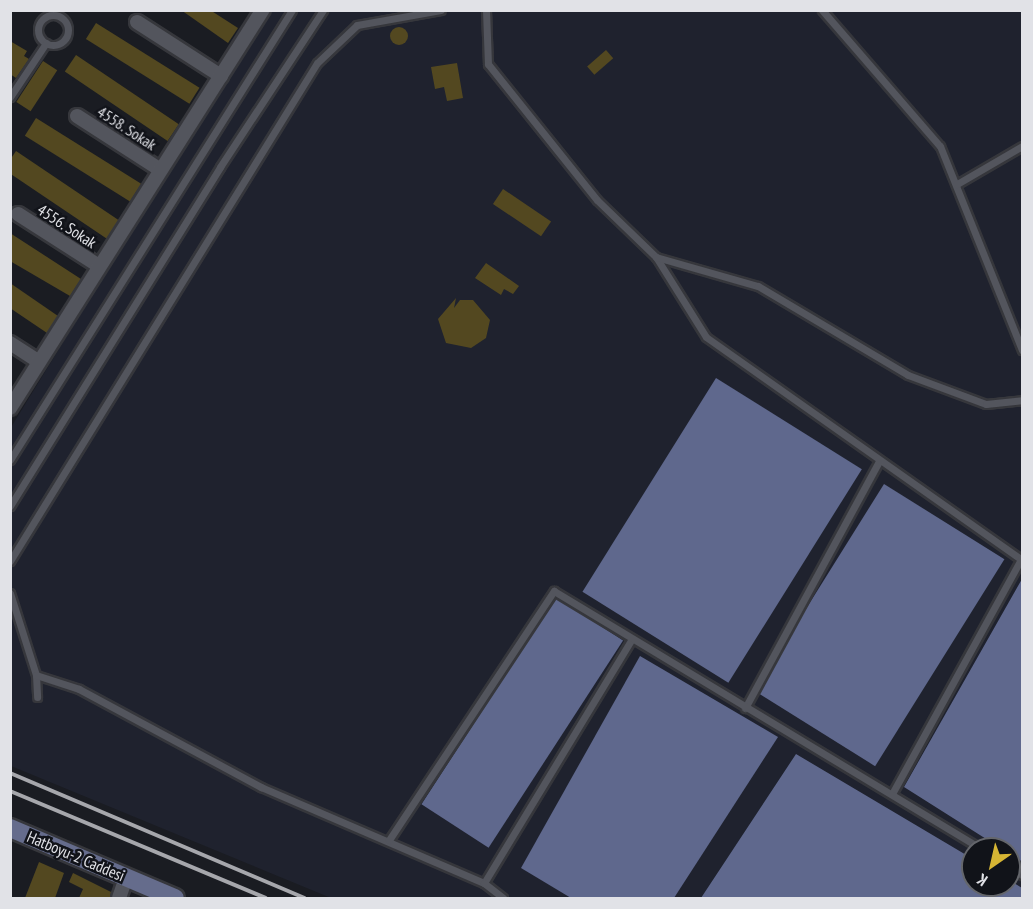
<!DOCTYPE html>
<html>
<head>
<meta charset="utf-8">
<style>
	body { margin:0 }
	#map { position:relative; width:1033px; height:909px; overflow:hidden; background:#1a1c22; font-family:"PT Sans Narrow",sans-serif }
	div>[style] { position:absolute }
	.built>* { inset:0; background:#1f222e }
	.water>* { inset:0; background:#5f688d; transform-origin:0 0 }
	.building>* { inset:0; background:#534820; transform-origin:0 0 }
	.round { border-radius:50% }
	.roads { filter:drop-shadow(2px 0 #36373c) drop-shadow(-2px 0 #36373c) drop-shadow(0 2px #36373c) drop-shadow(0 -2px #36373c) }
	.lane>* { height:7px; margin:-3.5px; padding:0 3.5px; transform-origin:3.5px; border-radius:3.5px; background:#53555d }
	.lane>.ring { margin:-3.5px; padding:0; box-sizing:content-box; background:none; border:7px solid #53555d; border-radius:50% }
	.street>* { height:14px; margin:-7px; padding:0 7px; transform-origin:7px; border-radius:7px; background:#53555d }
	.secondary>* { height:18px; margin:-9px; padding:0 9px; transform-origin:9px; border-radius:9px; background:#656c8c }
	.rail>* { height:4px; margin:-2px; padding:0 2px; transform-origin:2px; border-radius:2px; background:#a6a7ac }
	span { translate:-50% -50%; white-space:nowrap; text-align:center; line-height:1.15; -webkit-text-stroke:5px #111319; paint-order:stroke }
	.street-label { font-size:16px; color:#e1e2e7 }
	.frame { position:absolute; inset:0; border:12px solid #e1e2e7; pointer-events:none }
	.north { position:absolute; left:961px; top:837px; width:60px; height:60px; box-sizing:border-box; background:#111319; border:2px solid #64666b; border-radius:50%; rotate:214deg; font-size:16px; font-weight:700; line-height:24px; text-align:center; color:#e1e2e7 }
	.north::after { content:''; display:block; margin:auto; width:21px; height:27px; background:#d6b534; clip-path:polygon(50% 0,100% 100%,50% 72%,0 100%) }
</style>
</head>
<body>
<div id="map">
	<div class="built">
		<i style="clip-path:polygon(evenodd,266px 11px,1022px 11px,1022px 898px,331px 898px,11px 766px,10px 429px,266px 11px,973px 849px,1009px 849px,1009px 885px,973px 885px,973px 849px)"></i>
	</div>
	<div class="water">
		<i style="left:716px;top:378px;width:172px;height:252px;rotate:32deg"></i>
		<i style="left:884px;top:484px;width:142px;height:244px;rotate:32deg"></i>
		<i style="clip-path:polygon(1022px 579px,1022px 862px,1009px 849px,1002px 849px,904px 787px)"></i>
		<i style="left:556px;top:597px;width:80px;height:247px;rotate:33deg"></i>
		<i style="clip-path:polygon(640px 656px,778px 737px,674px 898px,571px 898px,521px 868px)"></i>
		<i style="clip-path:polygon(796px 754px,973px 859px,973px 885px,1009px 885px,1009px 880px,1022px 888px,1022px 898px,701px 898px)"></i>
	</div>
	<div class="building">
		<i style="clip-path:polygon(181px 10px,210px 10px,238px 28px,228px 43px)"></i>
		<i style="left:96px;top:23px;width:122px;height:19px;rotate:32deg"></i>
		<i class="round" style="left:390px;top:27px;width:18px;height:18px"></i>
		<i style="clip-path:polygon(10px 41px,27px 51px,24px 56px,29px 59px,16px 78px,10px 74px)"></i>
		<i style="left:606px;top:50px;width:11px;height:25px;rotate:49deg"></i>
		<i style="left:76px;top:55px;width:124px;height:20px;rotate:34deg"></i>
		<i style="left:43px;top:61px;width:17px;height:49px;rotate:33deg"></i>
		<i style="clip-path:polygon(457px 63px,463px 98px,447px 101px,444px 87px,435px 89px,431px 67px)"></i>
		<i style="left:36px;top:118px;width:124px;height:21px;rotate:32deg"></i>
		<i style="left:16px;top:151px;width:124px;height:22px;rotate:34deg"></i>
		<i style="left:503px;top:189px;width:58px;height:18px;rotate:34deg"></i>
		<i style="clip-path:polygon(10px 233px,81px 279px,70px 296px,10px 261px)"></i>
		<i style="clip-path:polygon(486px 263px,519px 286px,513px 294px,504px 289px,501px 295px,475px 278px)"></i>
		<i style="clip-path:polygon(10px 283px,58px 316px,47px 333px,10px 308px)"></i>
		<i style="clip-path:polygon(456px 298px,454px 308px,460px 300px,473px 300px,490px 320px,486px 338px,471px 348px,446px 343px,438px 319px)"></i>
		<i style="clip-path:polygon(39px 862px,64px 873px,55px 898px,25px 898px)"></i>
		<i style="clip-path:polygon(73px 873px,111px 892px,110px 898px,79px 898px,83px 889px,69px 882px)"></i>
	</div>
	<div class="roads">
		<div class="lane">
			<i style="left:486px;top:10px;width:54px;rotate:87.9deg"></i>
			<i style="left:488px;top:64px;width:174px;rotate:51.3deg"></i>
			<i style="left:597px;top:200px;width:82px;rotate:44deg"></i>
			<i style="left:656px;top:257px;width:94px;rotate:58deg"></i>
			<i style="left:706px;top:337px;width:387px;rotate:35.2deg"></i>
			<i style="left:822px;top:10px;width:180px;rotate:49.1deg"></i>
			<i style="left:940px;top:146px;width:220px;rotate:68.1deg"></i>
			<i class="ring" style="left:38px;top:15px;width:23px;height:23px"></i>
			<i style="left:10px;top:97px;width:65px;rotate:-56.3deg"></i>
			<i style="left:957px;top:184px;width:75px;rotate:-30.3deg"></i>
			<i style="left:656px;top:257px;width:106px;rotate:15.9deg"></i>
			<i style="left:758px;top:286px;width:174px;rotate:30.7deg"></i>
			<i style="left:908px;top:375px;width:83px;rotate:20.4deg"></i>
			<i style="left:986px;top:404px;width:36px;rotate:-6deg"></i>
			<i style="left:10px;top:460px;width:531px;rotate:-57.93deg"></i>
			<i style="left:10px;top:506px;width:399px;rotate:-58.2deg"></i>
			<i style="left:220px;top:167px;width:188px;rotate:-56.7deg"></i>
			<i style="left:10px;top:561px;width:585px;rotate:-58.35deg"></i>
			<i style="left:317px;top:63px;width:55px;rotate:-43.5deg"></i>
			<i style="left:357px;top:25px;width:85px;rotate:-10.1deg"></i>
			<i style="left:10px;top:593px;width:86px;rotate:72.4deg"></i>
			<i style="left:36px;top:675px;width:22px;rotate:87deg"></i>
			<i style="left:36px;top:675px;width:45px;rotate:18deg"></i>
			<i style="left:79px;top:689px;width:207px;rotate:28.3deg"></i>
			<i style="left:261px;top:787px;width:243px;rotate:23.3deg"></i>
			<i style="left:484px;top:883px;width:285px;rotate:-58.8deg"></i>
			<i style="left:745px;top:708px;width:281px;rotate:-61.5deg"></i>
			<i style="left:893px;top:792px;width:266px;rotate:-61.2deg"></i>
			<i style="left:389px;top:840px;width:299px;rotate:-56.5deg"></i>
			<i style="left:554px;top:591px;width:500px;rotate:31.1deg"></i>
			<i style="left:1009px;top:867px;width:15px;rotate:32deg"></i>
			<i style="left:484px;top:883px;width:24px;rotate:38deg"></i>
		</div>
		<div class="street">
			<i style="left:137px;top:22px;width:100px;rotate:32.7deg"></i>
			<i style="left:77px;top:116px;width:98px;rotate:32.9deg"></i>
			<i style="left:18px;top:214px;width:96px;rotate:32.7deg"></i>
			<i style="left:10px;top:343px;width:33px;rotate:33deg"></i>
			<i style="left:10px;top:408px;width:472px;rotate:-57.6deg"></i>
			<i style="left:119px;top:898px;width:21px;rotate:-71deg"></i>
		</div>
		<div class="secondary">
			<i style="left:10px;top:828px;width:179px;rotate:23deg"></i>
		</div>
	</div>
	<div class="rail">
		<i style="left:10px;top:773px;width:320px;rotate:23deg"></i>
		<i style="left:10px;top:791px;width:277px;rotate:22.7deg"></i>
	</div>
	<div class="street-label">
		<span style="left:127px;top:128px;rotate:33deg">4558. Sokak</span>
		<span style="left:67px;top:226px;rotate:33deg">4556. Sokak</span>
		<span style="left:76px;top:856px;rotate:23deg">Hatboyu-2 Caddesi</span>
	</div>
	<div class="frame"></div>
	<div class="north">K</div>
</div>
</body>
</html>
